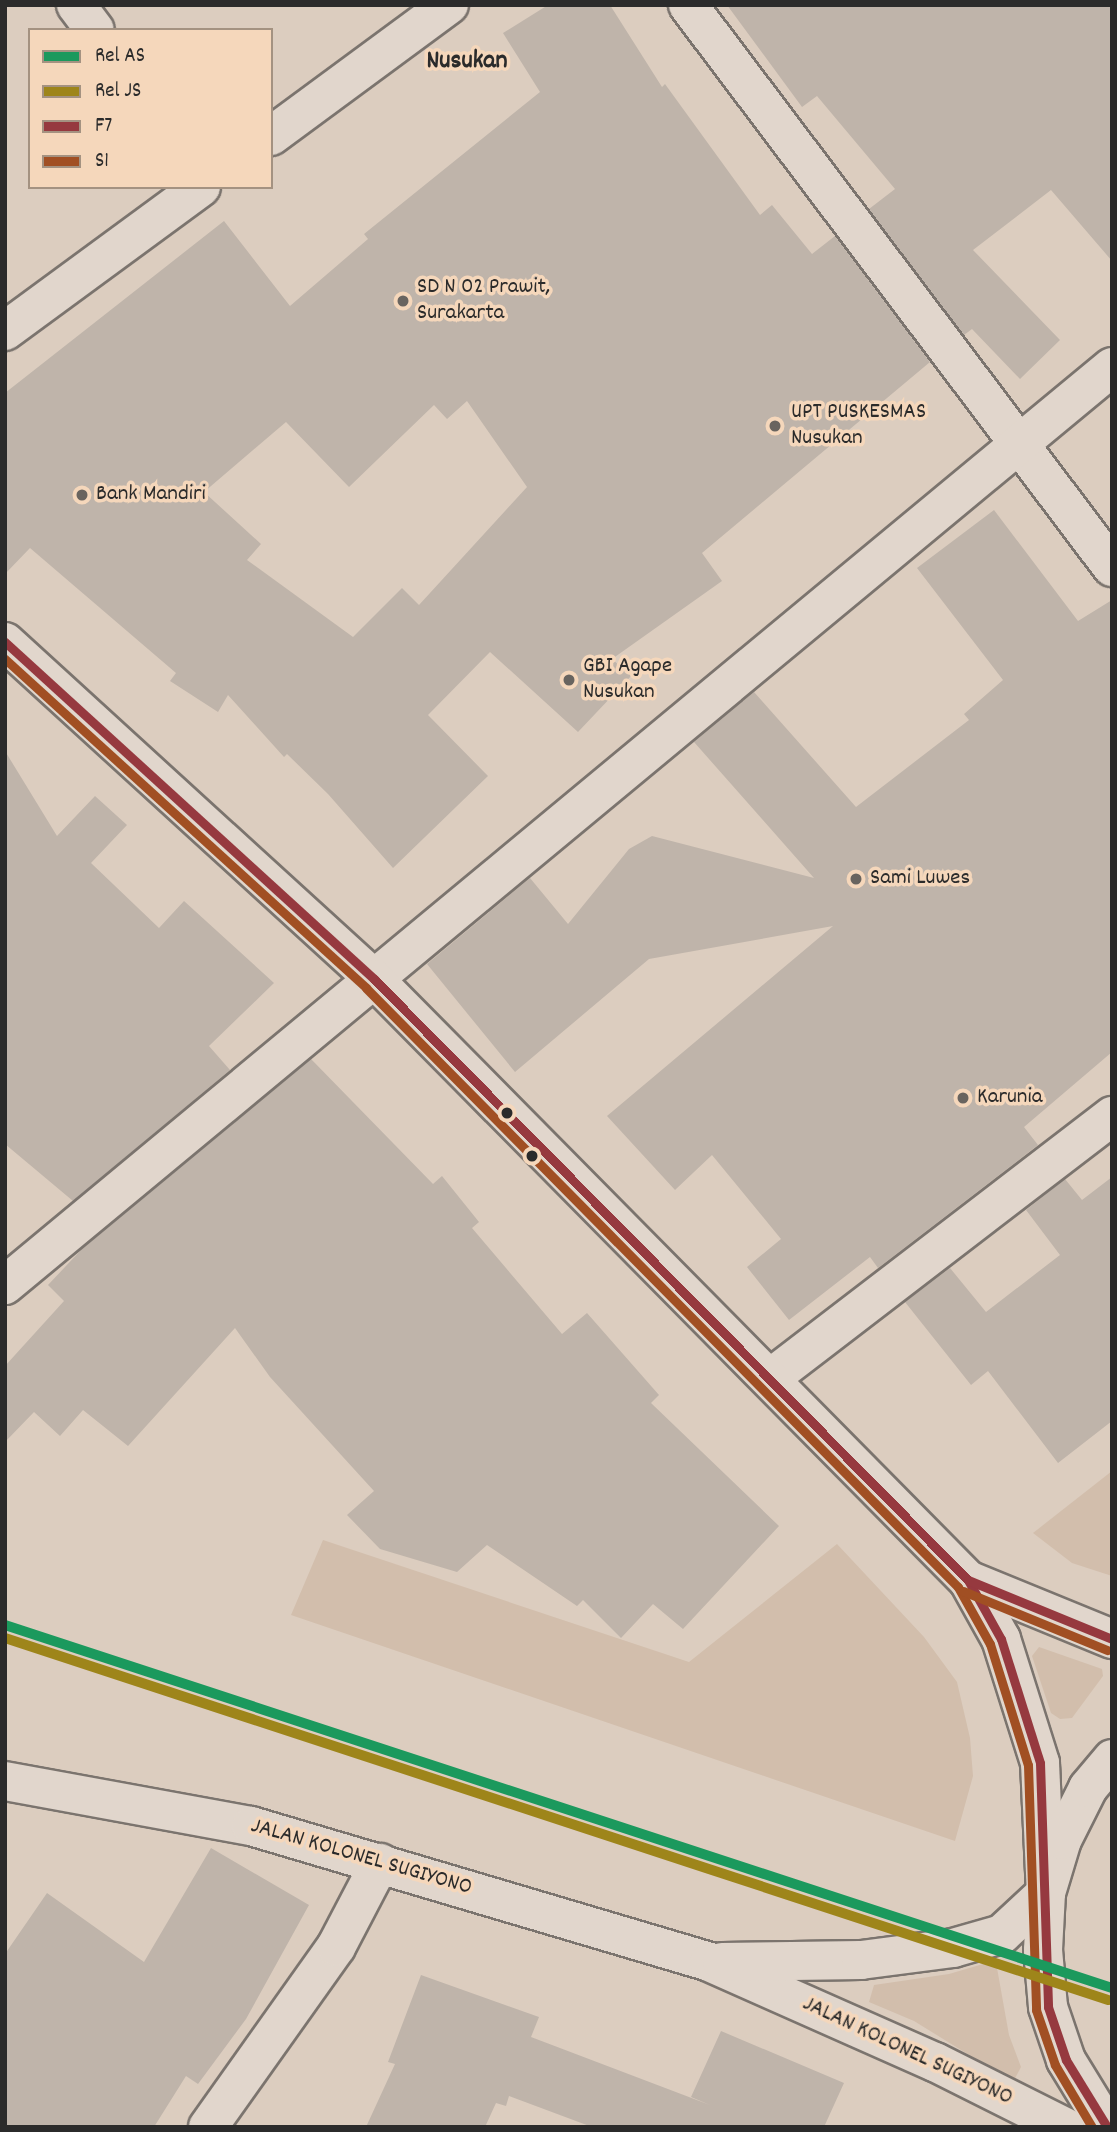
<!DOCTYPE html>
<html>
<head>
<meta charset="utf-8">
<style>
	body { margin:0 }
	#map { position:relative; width:1117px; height:2132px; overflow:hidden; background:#dccdbf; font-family:Dekko,sans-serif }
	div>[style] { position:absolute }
	.green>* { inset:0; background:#d2beac }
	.building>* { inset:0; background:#bfb4aa }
	.roads { filter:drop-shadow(2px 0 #7b746e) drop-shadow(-2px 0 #7b746e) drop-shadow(0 2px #7b746e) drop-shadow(0 -2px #7b746e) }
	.street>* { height:38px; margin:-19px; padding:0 19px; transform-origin:19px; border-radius:19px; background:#e1d6cc }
	.primary>* { height:38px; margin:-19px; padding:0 19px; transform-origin:19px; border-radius:19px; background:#e1d6cc }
	.highway>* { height:38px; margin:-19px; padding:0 19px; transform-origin:19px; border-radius:19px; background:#e1d6cc }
	.bus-1>* { height:9px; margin:-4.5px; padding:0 4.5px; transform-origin:4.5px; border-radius:4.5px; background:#96393f }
	.bus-2>* { height:9px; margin:-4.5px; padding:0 4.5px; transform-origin:4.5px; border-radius:4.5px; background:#a14f23 }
	.rail-1>* { height:10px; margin:-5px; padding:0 5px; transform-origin:5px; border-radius:5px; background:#1b995d }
	.rail-2>* { height:10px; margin:-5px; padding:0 5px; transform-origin:5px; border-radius:5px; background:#9e851a }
	.dots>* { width:19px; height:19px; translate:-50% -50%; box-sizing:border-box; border:4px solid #f5d7bb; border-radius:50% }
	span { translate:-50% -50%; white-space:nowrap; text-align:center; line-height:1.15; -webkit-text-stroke:7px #f5d7bb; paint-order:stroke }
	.poi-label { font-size:23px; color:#2b2b2b }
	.left { translate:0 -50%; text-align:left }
	.street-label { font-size:23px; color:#2b2b2b }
	.quarter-label { font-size:26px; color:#2b2b2b; font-weight:700 }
	.frame { position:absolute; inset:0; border:7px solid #2b2b2b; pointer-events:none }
	.legend { position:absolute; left:28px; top:28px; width:245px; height:161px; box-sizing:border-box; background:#f5d7bb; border:2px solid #a49281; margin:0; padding:9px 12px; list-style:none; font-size:21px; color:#2b2b2b }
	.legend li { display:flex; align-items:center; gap:14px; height:35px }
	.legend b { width:35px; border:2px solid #a49281 }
</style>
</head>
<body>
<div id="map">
	<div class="green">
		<i style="clip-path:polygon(1112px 1471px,1112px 1576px,1072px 1563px,1033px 1533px)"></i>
		<i style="clip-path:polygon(323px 1540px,689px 1662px,837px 1544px,924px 1637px,957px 1682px,970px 1738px,973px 1776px,955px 1841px,291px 1615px)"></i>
		<i style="clip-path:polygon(1039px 1647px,1102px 1669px,1103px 1676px,1072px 1718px,1060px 1719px,1051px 1713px,1032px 1656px)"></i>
		<i style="clip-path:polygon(990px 1962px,997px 1968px,1009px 2035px,1021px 2067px,1013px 2082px,914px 2021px,869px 2002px,874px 1985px,949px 1974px)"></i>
	</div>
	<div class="building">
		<i style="clip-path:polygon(evenodd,548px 5px,610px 5px,662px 87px,665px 84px,760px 215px,772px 205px,812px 254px,835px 236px,930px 362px,702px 553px,722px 581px,612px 659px,631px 676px,578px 732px,490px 652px,428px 715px,488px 776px,393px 868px,328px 794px,287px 754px,284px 757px,228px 695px,218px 712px,170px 681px,176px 673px,30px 548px,5px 574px,5px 393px,224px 221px,290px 306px,368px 239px,364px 234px,540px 92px,503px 33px,548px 5px,467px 401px,527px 487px,419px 605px,402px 588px,353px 637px,247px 560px,261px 544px,204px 492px,286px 422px,349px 487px,434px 405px,447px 419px,467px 401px)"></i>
		<i style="clip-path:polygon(727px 5px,1112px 5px,1112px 261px,1051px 190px,973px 250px,1060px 340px,1020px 379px,972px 329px,964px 335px,869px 209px,895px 189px,817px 96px,802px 107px)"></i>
		<i style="clip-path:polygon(994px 510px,1078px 621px,1112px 600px,1112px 1052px,1024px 1127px,1038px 1145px,878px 1268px,870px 1257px,789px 1320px,747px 1267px,781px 1239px,712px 1155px,675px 1190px,607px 1116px,833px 926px,649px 959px,515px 1072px,427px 964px,530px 878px,568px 924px,629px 849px,652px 836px,814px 878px,694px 742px,754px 692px,856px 807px,969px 720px,964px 714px,1003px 680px,917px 568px)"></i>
		<i style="clip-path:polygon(5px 751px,57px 836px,95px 796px,127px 825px,91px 863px,159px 928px,184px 901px,274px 983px,209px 1046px,230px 1070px,73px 1201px,5px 1144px)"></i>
		<i style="clip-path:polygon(311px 1059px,433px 1184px,442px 1176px,479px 1222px,472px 1228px,562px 1334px,587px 1313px,659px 1395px,651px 1403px,779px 1526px,683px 1629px,653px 1604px,621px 1638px,583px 1600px,577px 1606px,487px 1545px,457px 1572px,380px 1549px,347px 1515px,374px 1491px,270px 1377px,235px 1328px,128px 1446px,83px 1410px,60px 1436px,34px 1412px,5px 1442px,5px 1366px,64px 1301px,48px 1285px,82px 1249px)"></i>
		<i style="clip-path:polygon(1112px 1177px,1112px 1421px,1058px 1463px,988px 1371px,971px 1385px,905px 1302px,950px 1268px,986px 1312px,1060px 1255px,1026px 1210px,1065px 1179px,1082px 1200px)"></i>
		<i style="clip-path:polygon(211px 1848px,309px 1905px,246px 2019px,198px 2084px,186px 2076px,154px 2127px,5px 2127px,5px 1954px,47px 1893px,144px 1962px)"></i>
		<i style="clip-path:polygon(421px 1975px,539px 2017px,531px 2037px,710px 2105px,691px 2097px,721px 2031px,844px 2083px,824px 2127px,592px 2127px,509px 2096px,506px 2106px,496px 2103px,485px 2127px,366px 2127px,395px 2064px,388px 2062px)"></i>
	</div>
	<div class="roads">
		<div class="street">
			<i style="left:76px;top:5px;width:31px;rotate:53deg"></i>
			<i style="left:688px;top:5px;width:704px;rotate:52.97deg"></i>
			<i style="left:271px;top:136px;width:221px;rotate:-36.4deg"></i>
			<i style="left:5px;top:331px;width:243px;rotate:-36.3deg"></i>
			<i style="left:5px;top:1285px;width:1438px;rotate:-39.67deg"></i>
			<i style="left:772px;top:1377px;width:429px;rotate:-37.5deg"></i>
			<i style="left:208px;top:2127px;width:221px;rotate:-54.6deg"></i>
			<i style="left:336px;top:1947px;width:95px;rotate:-62.4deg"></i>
		</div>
		<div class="primary">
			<i style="left:5px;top:1781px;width:250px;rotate:10.4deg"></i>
			<i style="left:251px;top:1826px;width:478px;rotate:16.5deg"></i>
			<i style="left:709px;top:1962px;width:247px;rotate:23.9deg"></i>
			<i style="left:935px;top:2062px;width:145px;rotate:26.6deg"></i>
			<i style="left:722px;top:1962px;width:139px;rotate:-0.8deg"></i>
			<i style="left:861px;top:1960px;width:93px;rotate:-7.4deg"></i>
			<i style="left:953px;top:1948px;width:51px;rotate:-15.9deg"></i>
			<i style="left:1002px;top:1934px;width:60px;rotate:-43deg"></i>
		</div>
		<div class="highway">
			<i style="left:5px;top:642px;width:500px;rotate:42.4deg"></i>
			<i style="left:374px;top:979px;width:845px;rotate:45.34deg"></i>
			<i style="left:968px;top:1580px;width:68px;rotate:60.8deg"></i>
			<i style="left:1001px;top:1639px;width:130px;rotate:72.5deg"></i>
			<i style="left:1040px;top:1763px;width:130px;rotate:87.4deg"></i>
			<i style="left:968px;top:1580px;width:156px;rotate:22.3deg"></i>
			<i style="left:1107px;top:2127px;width:79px;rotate:-121.5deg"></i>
			<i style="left:1066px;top:2060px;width:56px;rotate:-108.8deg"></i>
			<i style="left:1048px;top:2007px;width:57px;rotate:-95deg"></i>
			<i style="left:1043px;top:1950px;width:57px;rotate:-87deg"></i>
			<i style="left:1046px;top:1893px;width:55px;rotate:-73.2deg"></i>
			<i style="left:1062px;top:1840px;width:58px;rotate:-63.4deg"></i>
			<i style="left:1088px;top:1788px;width:38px;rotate:-50deg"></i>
		</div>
	</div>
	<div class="bus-1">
		<i style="left:5px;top:642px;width:500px;rotate:42.4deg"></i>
		<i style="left:374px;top:979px;width:845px;rotate:45.34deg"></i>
		<i style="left:968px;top:1580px;width:68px;rotate:60.8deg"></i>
		<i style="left:1001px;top:1639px;width:130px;rotate:72.5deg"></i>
		<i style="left:1040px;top:1763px;width:244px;rotate:88.1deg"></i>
		<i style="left:1048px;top:2007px;width:56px;rotate:71.2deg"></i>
		<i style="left:1066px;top:2060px;width:79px;rotate:58.5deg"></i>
		<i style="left:968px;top:1580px;width:156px;rotate:22.3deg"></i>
	</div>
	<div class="bus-2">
		<i style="left:5px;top:659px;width:488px;rotate:42.3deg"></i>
		<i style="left:366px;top:988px;width:842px;rotate:45.34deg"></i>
		<i style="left:958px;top:1587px;width:65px;rotate:60.7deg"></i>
		<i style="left:990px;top:1644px;width:127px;rotate:72.6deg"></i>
		<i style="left:1028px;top:1765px;width:245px;rotate:88.1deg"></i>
		<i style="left:1036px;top:2010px;width:58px;rotate:70.9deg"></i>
		<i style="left:1055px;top:2065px;width:72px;rotate:59.2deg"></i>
		<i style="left:963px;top:1591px;width:156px;rotate:22.3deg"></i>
	</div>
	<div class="rail-1">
		<i style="left:5px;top:1625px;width:1165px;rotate:18.16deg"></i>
	</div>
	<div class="rail-2">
		<i style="left:5px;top:1638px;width:1161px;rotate:18.17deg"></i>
	</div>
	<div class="dots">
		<i style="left:403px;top:301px;background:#69645f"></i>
		<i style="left:775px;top:426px;background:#69645f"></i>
		<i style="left:82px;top:495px;background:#69645f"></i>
		<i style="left:569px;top:680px;background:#69645f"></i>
		<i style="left:856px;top:879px;background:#69645f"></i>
		<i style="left:963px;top:1098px;background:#69645f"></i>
		<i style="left:507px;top:1113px;background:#2b2b2b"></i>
		<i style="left:532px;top:1156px;background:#2b2b2b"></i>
	</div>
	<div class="poi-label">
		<span class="left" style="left:417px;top:301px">SD N 02 Prawit,<br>Surakarta</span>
		<span class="left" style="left:791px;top:426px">UPT PUSKESMAS<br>Nusukan</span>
		<span class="left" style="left:96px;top:495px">Bank Mandiri</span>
		<span class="left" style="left:583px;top:680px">GBI Agape<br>Nusukan</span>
		<span class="left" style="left:870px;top:879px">Sami Luwes</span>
		<span class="left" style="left:977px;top:1098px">Karunia</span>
	</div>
	<div class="street-label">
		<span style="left:361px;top:1858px;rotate:16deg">JALAN KOLONEL SUGIYONO</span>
		<span style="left:907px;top:2052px;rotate:25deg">JALAN KOLONEL SUGIYONO</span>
	</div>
	<div class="quarter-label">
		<span style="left:467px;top:62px">Nusukan</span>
	</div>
	<div class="frame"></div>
	<ul class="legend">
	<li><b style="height:9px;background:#1b995d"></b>Rel AS</li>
	<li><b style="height:9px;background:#9e851a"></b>Rel JS</li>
	<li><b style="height:9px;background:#96393f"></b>F7</li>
	<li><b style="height:9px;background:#a14f23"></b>S1</li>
	</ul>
</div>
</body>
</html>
